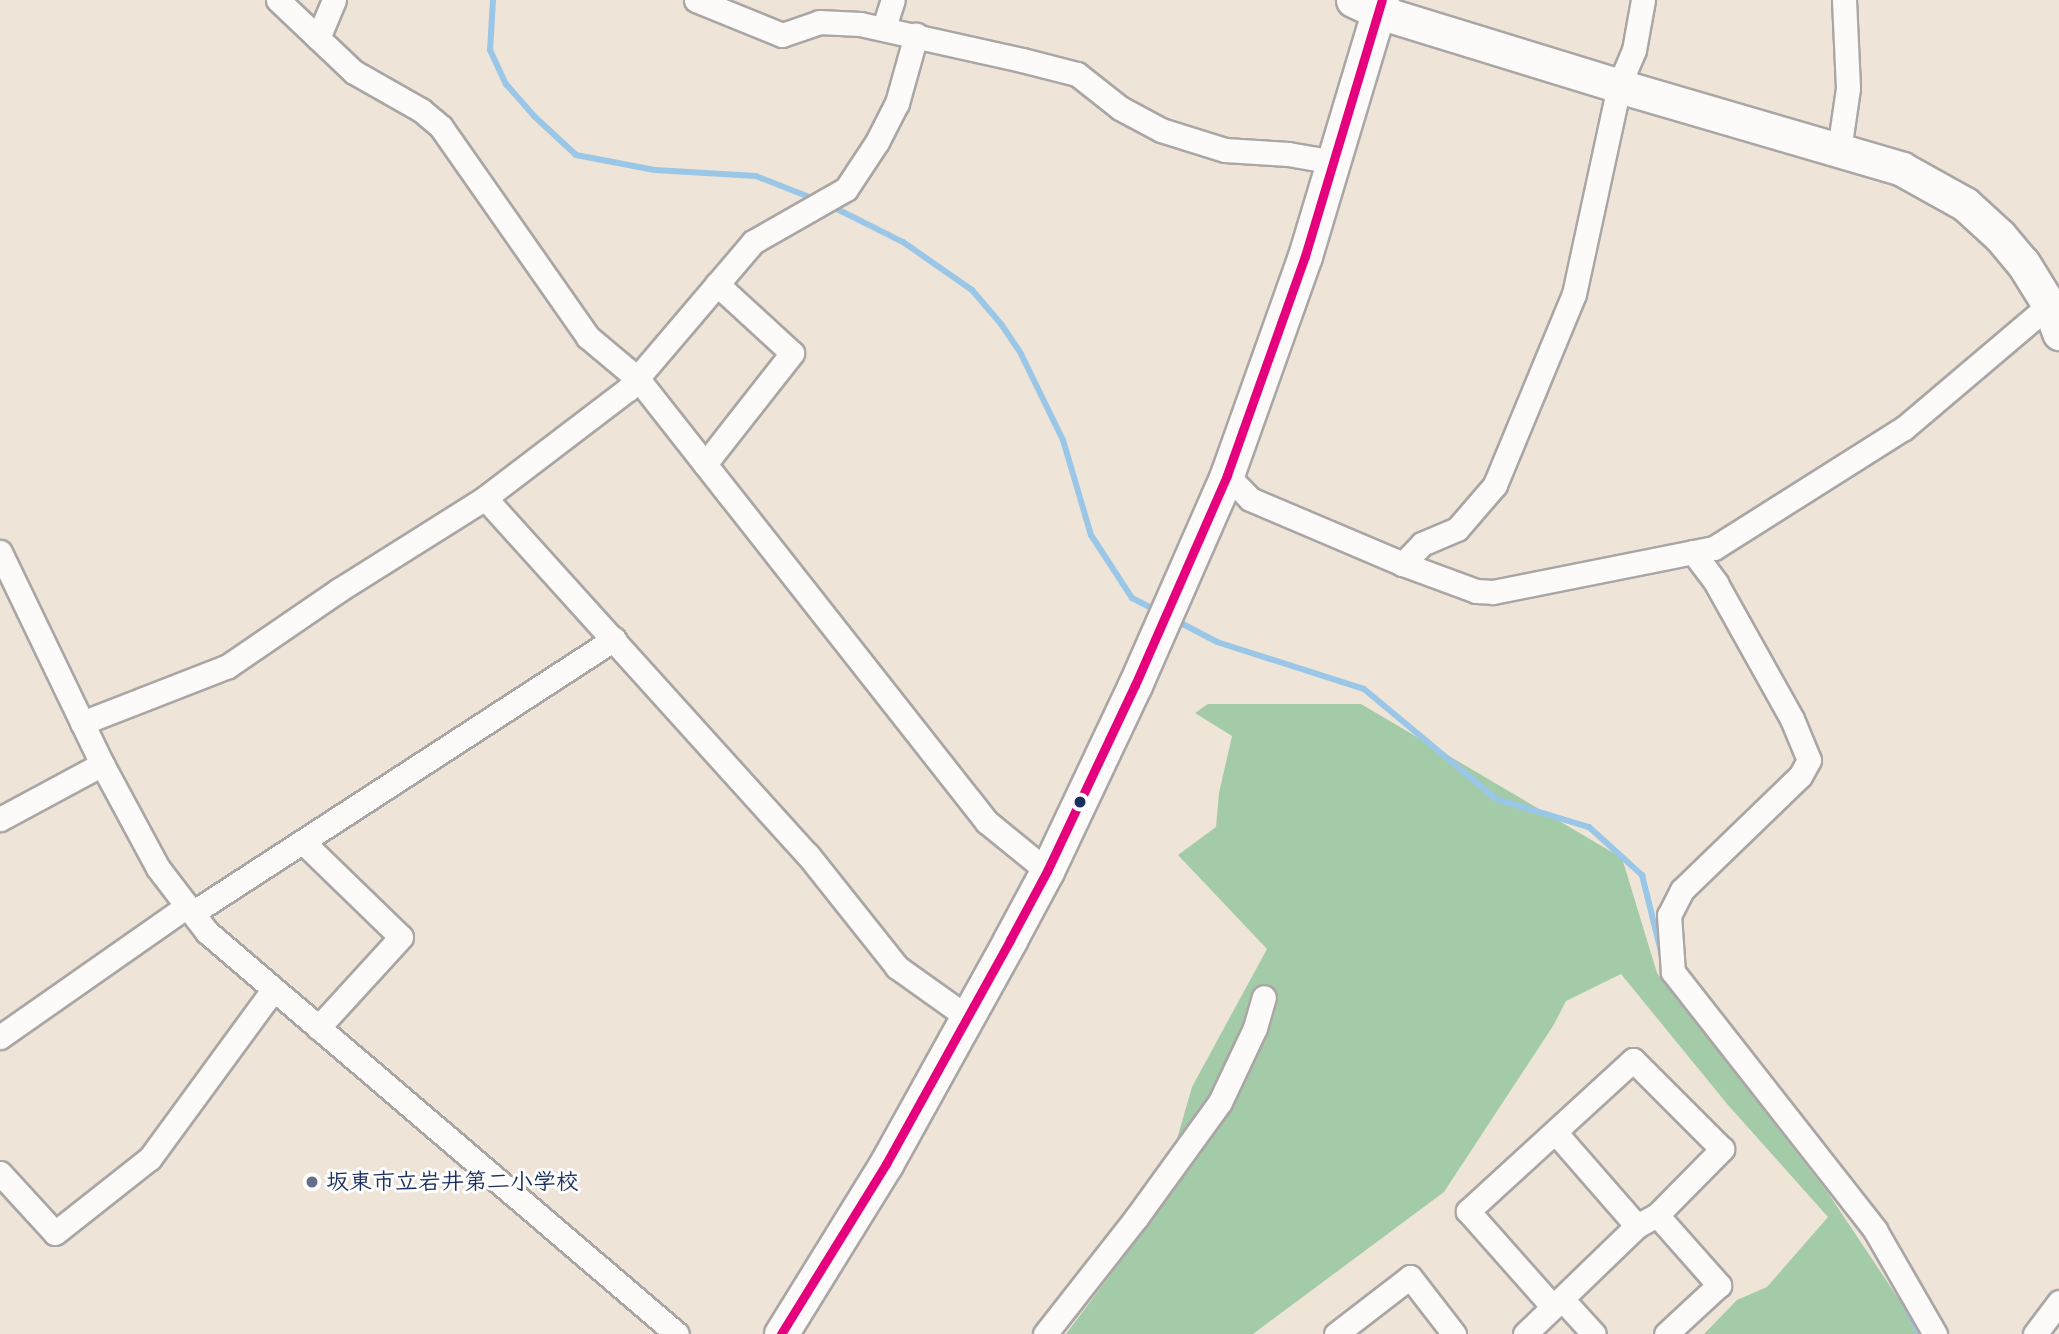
<!DOCTYPE html>
<html>
<head>
<meta charset="utf-8">
<style>
	body { margin:0 }
	#map { position:relative; width:2059px; height:1334px; overflow:hidden; background:#eee4d8; font-family:"Balsamiq Sans","Klee One",sans-serif }
	div>[style] { position:absolute }
	.forest>* { inset:0; background:#a4cba8 }
	.stream>* { height:6px; margin:-3px; padding:0 3px; transform-origin:3px; border-radius:3px; background:#9ac7e7 }
	.roads { filter:drop-shadow(2px 0 #aaa6a5) drop-shadow(-2px 0 #aaa6a5) drop-shadow(0 2px #aaa6a5) drop-shadow(0 -2px #aaa6a5) }
	.street>* { height:23px; margin:-11.5px; padding:0 11.5px; transform-origin:11.5px; border-radius:11.5px; background:#fcfbf9 }
	.secondary>* { height:33px; margin:-16.5px; padding:0 16.5px; transform-origin:16.5px; border-radius:16.5px; background:#fcfbf9 }
	.bus-1>* { height:9px; margin:-4.5px; padding:0 4.5px; transform-origin:4.5px; border-radius:4.5px; background:#e5007d }
	.dots>* { width:19px; height:19px; translate:-50% -50%; box-sizing:border-box; border:4px solid #fff; border-radius:50% }
	span { translate:-50% -50%; white-space:nowrap; text-align:center; line-height:1.15; -webkit-text-stroke:6px #fff; paint-order:stroke }
	.poi-label { font-size:23px; color:#1b2f5e; font-weight:700 }
	.left { translate:0 -50%; text-align:left }
</style>
</head>
<body>
<div id="map">
	<div class="forest">
		<i style="clip-path:polygon(1208px 704px,1361px 704px,1622px 858px,1657px 973px,1828px 1193px,1906px 1310px,1917px 1334px,1704px 1334px,1737px 1300px,1767px 1287px,1828px 1217px,1728px 1105px,1621px 974px,1566px 1001px,1553px 1026px,1444px 1192px,1253px 1334px,1066px 1334px,1155px 1215px,1192px 1087px,1267px 949px,1178px 855px,1216px 827px,1219px 793px,1232px 736px,1195px 713px)"></i>
	</div>
	<div class="stream">
		<i style="left:493px;top:0;width:50px;rotate:93.4deg"></i>
		<i style="left:490px;top:50px;width:38px;rotate:65deg"></i>
		<i style="left:506px;top:84px;width:43px;rotate:48.8deg"></i>
		<i style="left:534px;top:116px;width:57px;rotate:42.9deg"></i>
		<i style="left:576px;top:155px;width:80px;rotate:10.8deg"></i>
		<i style="left:655px;top:170px;width:101px;rotate:3.4deg"></i>
		<i style="left:756px;top:176px;width:62px;rotate:21.6deg"></i>
		<i style="left:831px;top:206px;width:80px;rotate:26.6deg"></i>
		<i style="left:903px;top:242px;width:84px;rotate:34.8deg"></i>
		<i style="left:972px;top:290px;width:45px;rotate:49.5deg"></i>
		<i style="left:1001px;top:324px;width:36px;rotate:56deg"></i>
		<i style="left:1021px;top:354px;width:96px;rotate:64deg"></i>
		<i style="left:1063px;top:440px;width:99px;rotate:73.6deg"></i>
		<i style="left:1091px;top:535px;width:75px;rotate:56.9deg"></i>
		<i style="left:1132px;top:598px;width:27px;rotate:27deg"></i>
		<i style="left:1175px;top:620px;width:47px;rotate:27.6deg"></i>
		<i style="left:1217px;top:642px;width:154px;rotate:17.7deg"></i>
		<i style="left:1364px;top:689px;width:172px;rotate:39.8deg"></i>
		<i style="left:1496px;top:799px;width:97px;rotate:16.8deg"></i>
		<i style="left:1589px;top:827px;width:72px;rotate:42.2deg"></i>
		<i style="left:1642px;top:875px;width:83px;rotate:76.1deg"></i>
		<i style="left:1894px;top:1284px;width:56px;rotate:62.5deg"></i>
	</div>
	<div class="roads">
		<div class="street">
			<i style="left:278px;top:0;width:105px;rotate:43.5deg"></i>
			<i style="left:354px;top:72px;width:77px;rotate:29.6deg"></i>
			<i style="left:421px;top:110px;width:26px;rotate:40deg"></i>
			<i style="left:441px;top:127px;width:256px;rotate:55deg"></i>
			<i style="left:588px;top:337px;width:65px;rotate:40deg"></i>
			<i style="left:638px;top:379px;width:564px;rotate:51.77deg"></i>
			<i style="left:987px;top:822px;width:77px;rotate:39.2deg"></i>
			<i style="left:696px;top:0;width:93px;rotate:22.1deg"></i>
			<i style="left:782px;top:35px;width:39px;rotate:-19deg"></i>
			<i style="left:819px;top:22px;width:41px;rotate:2.8deg"></i>
			<i style="left:860px;top:24px;width:166px;rotate:12.5deg"></i>
			<i style="left:1022px;top:60px;width:57px;rotate:14.3deg"></i>
			<i style="left:1077px;top:74px;width:55px;rotate:38.3deg"></i>
			<i style="left:1120px;top:108px;width:47px;rotate:28.2deg"></i>
			<i style="left:1161px;top:130px;width:67px;rotate:17.4deg"></i>
			<i style="left:1225px;top:150px;width:63px;rotate:3.6deg"></i>
			<i style="left:1288px;top:154px;width:48px;rotate:9.7deg"></i>
			<i style="left:1643px;top:0;width:51px;rotate:100.2deg"></i>
			<i style="left:1634px;top:50px;width:39px;rotate:113deg"></i>
			<i style="left:1619px;top:86px;width:213px;rotate:102.2deg"></i>
			<i style="left:1574px;top:294px;width:207px;rotate:112.5deg"></i>
			<i style="left:1495px;top:485px;width:58px;rotate:130.8deg"></i>
			<i style="left:1457px;top:529px;width:38px;rotate:157deg"></i>
			<i style="left:1422px;top:544px;width:28px;rotate:134deg"></i>
			<i style="left:1403px;top:564px;width:78px;rotate:20.3deg"></i>
			<i style="left:1476px;top:591px;width:17px;rotate:3deg"></i>
			<i style="left:1493px;top:592px;width:225px;rotate:-11.3deg"></i>
			<i style="left:1714px;top:548px;width:225px;rotate:-32.3deg"></i>
			<i style="left:1904px;top:428px;width:190px;rotate:-40.3deg"></i>
			<i style="left:884px;top:27px;width:28px;rotate:-72deg"></i>
			<i style="left:318px;top:38px;width:41px;rotate:-67.2deg"></i>
			<i style="left:1839px;top:150px;width:63px;rotate:-81.7deg"></i>
			<i style="left:1848px;top:88px;width:88px;rotate:-92.6deg"></i>
			<i style="left:705px;top:464px;width:141px;rotate:-51.9deg"></i>
			<i style="left:792px;top:353px;width:102px;rotate:-137.4deg"></i>
			<i style="left:1227px;top:475px;width:33px;rotate:46deg"></i>
			<i style="left:1250px;top:499px;width:166px;rotate:23deg"></i>
			<i style="left:485px;top:498px;width:481px;rotate:47.9deg"></i>
			<i style="left:808px;top:855px;width:143px;rotate:51.5deg"></i>
			<i style="left:897px;top:967px;width:86px;rotate:35.5deg"></i>
			<i style="left:0;top:552px;width:235px;rotate:64.3deg"></i>
			<i style="left:102px;top:764px;width:118px;rotate:61.7deg"></i>
			<i style="left:158px;top:868px;width:81px;rotate:52.6deg"></i>
			<i style="left:207px;top:932px;width:618px;rotate:40.54deg"></i>
			<i style="left:1693px;top:552px;width:39px;rotate:53deg"></i>
			<i style="left:1716px;top:583px;width:156px;rotate:60.8deg"></i>
			<i style="left:1792px;top:719px;width:44px;rotate:67.5deg"></i>
			<i style="left:1809px;top:760px;width:18px;rotate:119deg"></i>
			<i style="left:1800px;top:776px;width:164px;rotate:136deg"></i>
			<i style="left:1682px;top:890px;width:28px;rotate:117deg"></i>
			<i style="left:1669px;top:915px;width:57px;rotate:86deg"></i>
			<i style="left:1673px;top:972px;width:328px;rotate:51.9deg"></i>
			<i style="left:1875px;top:1230px;width:120px;rotate:60deg"></i>
			<i style="left:82px;top:723px;width:157px;rotate:-21.3deg"></i>
			<i style="left:228px;top:666px;width:135px;rotate:-34.4deg"></i>
			<i style="left:339px;top:590px;width:173px;rotate:-32.2deg"></i>
			<i style="left:485px;top:498px;width:180px;rotate:-37.3deg"></i>
			<i style="left:628px;top:389px;width:193px;rotate:-49.6deg"></i>
			<i style="left:753px;top:242px;width:107px;rotate:-29.7deg"></i>
			<i style="left:846px;top:189px;width:56px;rotate:-56.6deg"></i>
			<i style="left:877px;top:142px;width:44px;rotate:-62.9deg"></i>
			<i style="left:897px;top:103px;width:71px;rotate:-74.4deg"></i>
			<i style="left:0;top:819px;width:116px;rotate:-28.3deg"></i>
			<i style="left:303px;top:842px;width:136px;rotate:44.1deg"></i>
			<i style="left:401px;top:937px;width:123px;rotate:132.4deg"></i>
			<i style="left:194px;top:912px;width:501px;rotate:-33.02deg"></i>
			<i style="left:0;top:1037px;width:228px;rotate:-35deg"></i>
			<i style="left:1555px;top:1132px;width:125px;rotate:48.9deg"></i>
			<i style="left:0;top:1173px;width:81px;rotate:47.5deg"></i>
			<i style="left:55px;top:1233px;width:121px;rotate:-38.3deg"></i>
			<i style="left:150px;top:1158px;width:208px;rotate:-53.8deg"></i>
			<i style="left:1657px;top:1215px;width:94px;rotate:48.5deg"></i>
			<i style="left:1719px;top:1285px;width:72px;rotate:137.2deg"></i>
			<i style="left:1562px;top:1299px;width:47px;rotate:47.6deg"></i>
			<i style="left:1045px;top:1334px;width:147px;rotate:-51.9deg"></i>
			<i style="left:1136px;top:1218px;width:143px;rotate:-54.1deg"></i>
			<i style="left:1220px;top:1102px;width:82px;rotate:-64.7deg"></i>
			<i style="left:1255px;top:1028px;width:32px;rotate:-74deg"></i>
			<i style="left:1336px;top:1334px;width:93px;rotate:-37.6deg"></i>
			<i style="left:1410px;top:1277px;width:72px;rotate:52.3deg"></i>
			<i style="left:1525px;top:1334px;width:156px;rotate:-44deg"></i>
			<i style="left:1637px;top:1226px;width:23px;rotate:-29deg"></i>
			<i style="left:1657px;top:1215px;width:93px;rotate:-45.4deg"></i>
			<i style="left:1722px;top:1149px;width:126px;rotate:-135deg"></i>
			<i style="left:1633px;top:1060px;width:224px;rotate:137.5deg"></i>
			<i style="left:1468px;top:1211px;width:128px;rotate:48.5deg"></i>
			<i style="left:2035px;top:1334px;width:40px;rotate:-53deg"></i>
		</div>
		<div class="secondary">
			<i style="left:1353px;top:0;width:29px;rotate:25deg"></i>
			<i style="left:1379px;top:12px;width:251px;rotate:17.1deg"></i>
			<i style="left:1619px;top:86px;width:295px;rotate:16.3deg"></i>
			<i style="left:1902px;top:169px;width:72px;rotate:29.1deg"></i>
			<i style="left:1965px;top:204px;width:47px;rotate:42.4deg"></i>
			<i style="left:2000px;top:236px;width:35px;rotate:50deg"></i>
			<i style="left:2023px;top:263px;width:49px;rotate:58.2deg"></i>
			<i style="left:2049px;top:305px;width:30px;rotate:70deg"></i>
			<i style="left:781px;top:1334px;width:200px;rotate:-58.3deg"></i>
			<i style="left:886px;top:1164px;width:256px;rotate:-61deg"></i>
			<i style="left:1010px;top:940px;width:78px;rotate:-61.8deg"></i>
			<i style="left:1047px;top:871px;width:206px;rotate:-64.7deg"></i>
			<i style="left:1135px;top:685px;width:229px;rotate:-66.3deg"></i>
			<i style="left:1227px;top:475px;width:232px;rotate:-70.4deg"></i>
			<i style="left:1305px;top:256px;width:267px;rotate:-73.3deg"></i>
		</div>
	</div>
	<div class="bus-1">
		<i style="left:781px;top:1334px;width:200px;rotate:-58.3deg"></i>
		<i style="left:886px;top:1164px;width:256px;rotate:-61deg"></i>
		<i style="left:1010px;top:940px;width:78px;rotate:-61.8deg"></i>
		<i style="left:1047px;top:871px;width:206px;rotate:-64.7deg"></i>
		<i style="left:1135px;top:685px;width:229px;rotate:-66.3deg"></i>
		<i style="left:1227px;top:475px;width:232px;rotate:-70.4deg"></i>
		<i style="left:1305px;top:256px;width:267px;rotate:-73.3deg"></i>
	</div>
	<div class="dots">
		<i style="left:1080px;top:802px;background:#1b2f5e"></i>
		<i style="left:312px;top:1182px;background:#656e89"></i>
	</div>
	<div class="poi-label">
		<span class="left" style="left:326px;top:1182px">坂東市立岩井第二小学校</span>
	</div>
</div>
</body>
</html>
